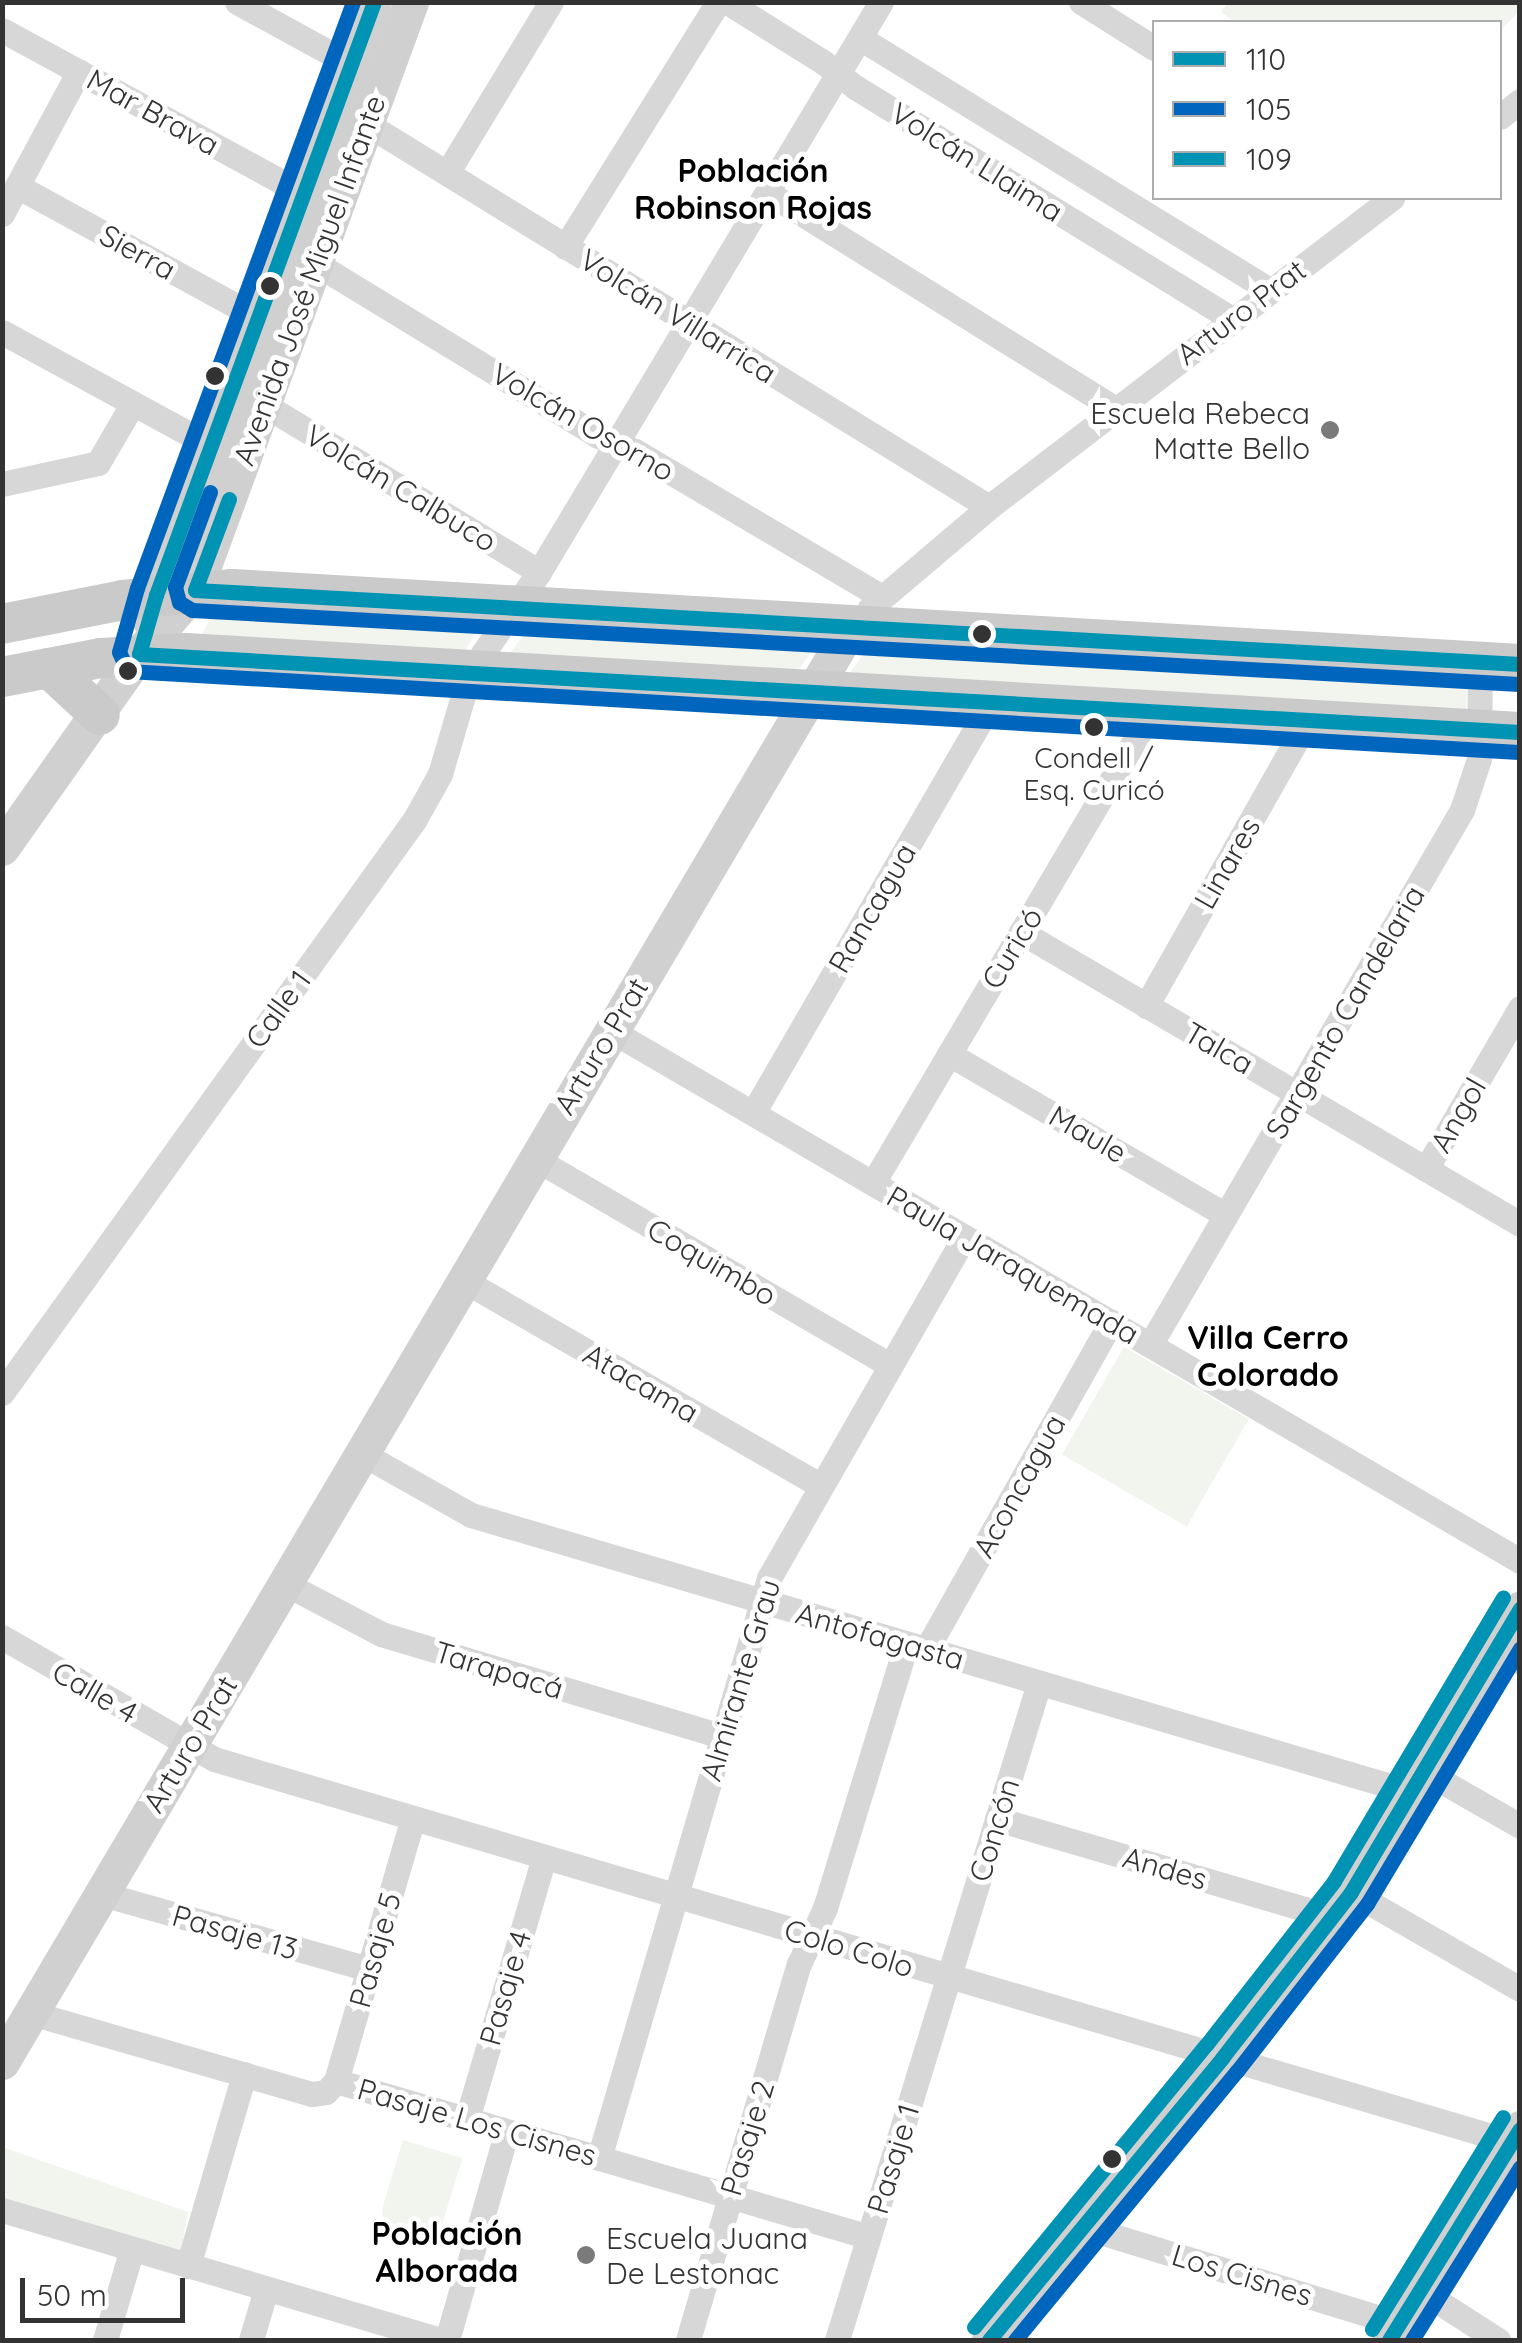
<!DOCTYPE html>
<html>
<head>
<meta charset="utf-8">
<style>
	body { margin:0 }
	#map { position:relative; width:1522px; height:2343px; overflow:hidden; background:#fff; font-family:Quicksand,sans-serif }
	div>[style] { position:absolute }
	.green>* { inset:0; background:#f1f5ed; transform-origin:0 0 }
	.street>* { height:25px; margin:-12.5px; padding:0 12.5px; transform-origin:12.5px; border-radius:12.5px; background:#d7d7d7 }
	.secondary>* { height:35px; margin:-17.5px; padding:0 17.5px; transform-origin:17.5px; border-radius:17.5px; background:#d0d0d0 }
	.primary>* { height:40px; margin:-20px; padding:0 20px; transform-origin:20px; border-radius:20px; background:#cacaca }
	.bus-1>* { height:15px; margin:-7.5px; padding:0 7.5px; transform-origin:7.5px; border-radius:7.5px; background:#0093b3 }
	.bus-2>* { height:15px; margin:-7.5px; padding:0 7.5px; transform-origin:7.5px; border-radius:7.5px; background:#0065bd }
	.bus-3>* { height:15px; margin:-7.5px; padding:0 7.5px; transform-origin:7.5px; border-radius:7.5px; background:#0093b3 }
	.dots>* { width:28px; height:28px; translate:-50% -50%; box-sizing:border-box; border:5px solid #fff; border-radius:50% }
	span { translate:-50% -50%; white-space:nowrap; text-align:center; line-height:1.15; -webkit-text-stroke:10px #fff; paint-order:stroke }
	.bus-label { font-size:28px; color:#333 }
	.street-label { font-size:30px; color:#333 }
	.poi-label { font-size:30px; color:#333 }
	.right { translate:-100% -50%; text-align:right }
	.left { translate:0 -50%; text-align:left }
	.neighbourhood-label { font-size:32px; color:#000; font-weight:700 }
	.frame { position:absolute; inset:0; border:5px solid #333; pointer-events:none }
	.legend { position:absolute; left:1152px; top:20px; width:350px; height:180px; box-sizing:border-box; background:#fff; border:2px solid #adadad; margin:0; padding:12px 18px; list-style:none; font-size:30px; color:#333 }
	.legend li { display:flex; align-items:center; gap:20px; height:50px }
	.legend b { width:50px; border:2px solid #adadad }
	.scale { position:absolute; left:20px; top:2278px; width:165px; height:45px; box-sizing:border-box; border:5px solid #333; border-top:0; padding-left:12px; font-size:30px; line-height:35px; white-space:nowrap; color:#333; -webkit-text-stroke:8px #fff; paint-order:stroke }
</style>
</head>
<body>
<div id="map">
	<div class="green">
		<i style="clip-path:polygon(1228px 3px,1519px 2px,1520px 10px,1500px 31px,1500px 22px,1235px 22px,1221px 12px)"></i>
		<i style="clip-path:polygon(215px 611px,479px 626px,465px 651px,199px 640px)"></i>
		<i style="clip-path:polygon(530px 626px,819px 642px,796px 673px,508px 656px)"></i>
		<i style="clip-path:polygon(874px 641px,1467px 681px,1466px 713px,844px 680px)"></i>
		<i style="left:1124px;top:1347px;width:144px;height:124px;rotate:30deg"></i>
		<i style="left:403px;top:2140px;width:62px;height:88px;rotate:17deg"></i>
		<i style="clip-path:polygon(2px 2147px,188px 2212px,181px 2252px,3px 2200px)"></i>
	</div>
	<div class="street">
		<i style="left:237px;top:2px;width:146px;rotate:28.7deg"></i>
		<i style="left:727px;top:2px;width:113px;rotate:32deg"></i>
		<i style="left:823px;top:62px;width:41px;rotate:38deg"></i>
		<i style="left:855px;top:87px;width:440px;rotate:31.6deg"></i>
		<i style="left:1081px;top:2px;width:86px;rotate:32.2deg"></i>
		<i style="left:2px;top:30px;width:344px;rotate:28.5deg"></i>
		<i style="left:860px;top:38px;width:480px;rotate:31.6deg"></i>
		<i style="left:1500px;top:117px;width:26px;rotate:-39deg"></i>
		<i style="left:367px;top:124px;width:730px;rotate:31.62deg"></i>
		<i style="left:447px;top:173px;width:200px;rotate:-58.7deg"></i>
		<i style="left:17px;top:186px;width:275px;rotate:28.7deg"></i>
		<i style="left:767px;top:192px;width:411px;rotate:31.9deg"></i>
		<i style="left:2px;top:214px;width:162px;rotate:-61.7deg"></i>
		<i style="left:565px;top:247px;width:289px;rotate:-58deg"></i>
		<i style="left:302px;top:255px;width:347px;rotate:31.4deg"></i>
		<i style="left:598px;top:436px;width:40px;rotate:22deg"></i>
		<i style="left:635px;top:451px;width:287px;rotate:30.6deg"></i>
		<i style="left:2px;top:332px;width:255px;rotate:28.6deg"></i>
		<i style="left:263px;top:404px;width:323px;rotate:31.3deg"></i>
		<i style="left:2px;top:484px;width:98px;rotate:-12.3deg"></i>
		<i style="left:98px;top:463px;width:69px;rotate:-59.7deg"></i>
		<i style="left:870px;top:608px;width:156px;rotate:-40.3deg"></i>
		<i style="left:989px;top:507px;width:508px;rotate:-37.48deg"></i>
		<i style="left:1021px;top:932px;width:578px;rotate:30.33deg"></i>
		<i style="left:1146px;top:1006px;width:329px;rotate:-60.5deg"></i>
		<i style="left:610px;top:1030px;width:1054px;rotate:30.26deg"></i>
		<i style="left:949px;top:1054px;width:320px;rotate:30.2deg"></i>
		<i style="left:753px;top:1113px;width:474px;rotate:-59.9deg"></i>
		<i style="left:534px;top:1158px;width:411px;rotate:30.2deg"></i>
		<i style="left:1426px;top:1169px;width:186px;rotate:-59.7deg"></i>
		<i style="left:873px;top:1183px;width:548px;rotate:-59.41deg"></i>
		<i style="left:463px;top:1280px;width:411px;rotate:29.9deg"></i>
		<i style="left:1150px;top:1345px;width:619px;rotate:-59.75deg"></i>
		<i style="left:1462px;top:810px;width:54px;rotate:-71.6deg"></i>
		<i style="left:1479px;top:759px;width:97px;rotate:-89.4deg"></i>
		<i style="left:2px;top:1393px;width:707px;rotate:-54.26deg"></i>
		<i style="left:415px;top:819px;width:51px;rotate:-60.9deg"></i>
		<i style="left:440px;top:774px;width:106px;rotate:-73.6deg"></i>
		<i style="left:470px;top:672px;width:121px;rotate:-55.4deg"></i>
		<i style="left:539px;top:572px;width:665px;rotate:-59.04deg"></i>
		<i style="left:361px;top:1453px;width:126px;rotate:29.4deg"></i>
		<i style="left:471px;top:1515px;width:980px;rotate:16.42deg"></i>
		<i style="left:284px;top:1583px;width:110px;rotate:27.7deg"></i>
		<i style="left:381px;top:1634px;width:356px;rotate:16.7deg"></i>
		<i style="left:2px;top:1637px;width:245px;rotate:29.9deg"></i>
		<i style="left:214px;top:1759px;width:1352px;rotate:16.45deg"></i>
		<i style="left:1496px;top:1649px;width:27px;rotate:28deg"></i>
		<i style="left:926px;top:1650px;width:377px;rotate:-60.6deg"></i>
		<i style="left:1424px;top:1771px;width:111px;rotate:29.8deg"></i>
		<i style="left:997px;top:1819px;width:349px;rotate:16.3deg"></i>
		<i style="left:1351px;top:1892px;width:195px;rotate:29.9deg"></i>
		<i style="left:102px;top:1894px;width:277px;rotate:15.7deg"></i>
		<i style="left:31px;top:2013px;width:292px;rotate:16.1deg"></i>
		<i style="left:312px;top:2094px;width:14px;rotate:-8deg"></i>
		<i style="left:326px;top:2092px;width:15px;rotate:-48deg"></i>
		<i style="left:336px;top:2081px;width:274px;rotate:-73.7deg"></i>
		<i style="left:336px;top:2081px;width:555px;rotate:16.31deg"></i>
		<i style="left:467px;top:2119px;width:273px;rotate:-73.6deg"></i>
		<i style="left:599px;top:2158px;width:604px;rotate:-73.66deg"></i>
		<i style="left:769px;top:1578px;width:393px;rotate:-60.2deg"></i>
		<i style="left:2px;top:2210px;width:459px;rotate:16.5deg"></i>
		<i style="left:1084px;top:2227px;width:330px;rotate:17.1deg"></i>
		<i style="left:188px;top:2266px;width:200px;rotate:-73.7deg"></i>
		<i style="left:1420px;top:2290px;width:93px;rotate:32.7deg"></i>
		<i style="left:105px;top:2340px;width:95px;rotate:-73.5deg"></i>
		<i style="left:251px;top:2340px;width:53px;rotate:-73.6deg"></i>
		<i style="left:447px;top:2340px;width:217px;rotate:-74deg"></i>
		<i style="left:688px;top:2340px;width:392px;rotate:-73.6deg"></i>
		<i style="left:799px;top:1964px;width:62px;rotate:-65.1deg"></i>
		<i style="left:825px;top:1908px;width:276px;rotate:-72.9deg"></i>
		<i style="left:837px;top:2340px;width:687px;rotate:-72.91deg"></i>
	</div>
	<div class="secondary">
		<i style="left:149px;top:619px;width:657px;rotate:-69.96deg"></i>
		<i style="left:2px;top:848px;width:237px;rotate:-54.8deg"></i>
		<i style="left:139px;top:654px;width:85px;rotate:-48.8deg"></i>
		<i style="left:195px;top:590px;width:626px;rotate:-69.83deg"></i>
		<i style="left:2px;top:2062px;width:1670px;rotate:-59.4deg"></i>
		<i style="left:989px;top:2340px;width:366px;rotate:-50.4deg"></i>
		<i style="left:1222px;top:2058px;width:210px;rotate:-52.1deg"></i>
		<i style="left:1351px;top:1892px;width:330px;rotate:-59.2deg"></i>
		<i style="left:1389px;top:2340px;width:249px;rotate:-58.3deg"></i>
	</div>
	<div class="primary">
		<i style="left:2px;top:624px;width:123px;rotate:-11.2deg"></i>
		<i style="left:123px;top:600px;width:110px;rotate:-5.8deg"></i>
		<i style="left:232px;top:589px;width:1290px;rotate:3.33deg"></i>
		<i style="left:49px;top:668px;width:69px;rotate:42.7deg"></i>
		<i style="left:2px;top:677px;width:101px;rotate:-10.9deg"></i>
		<i style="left:101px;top:658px;width:85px;rotate:-3.4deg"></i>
		<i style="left:186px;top:653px;width:1336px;rotate:3.39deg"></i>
	</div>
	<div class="bus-1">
		<i style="left:374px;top:2px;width:632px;rotate:110.18deg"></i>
		<i style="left:156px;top:595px;width:61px;rotate:106.1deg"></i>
		<i style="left:139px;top:654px;width:1383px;rotate:3.23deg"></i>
		<i style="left:229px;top:499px;width:97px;rotate:110.5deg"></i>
		<i style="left:195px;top:590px;width:1327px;rotate:3.2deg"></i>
		<i style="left:989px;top:2340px;width:366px;rotate:-50.4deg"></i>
		<i style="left:1222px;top:2058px;width:210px;rotate:-52.1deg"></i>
		<i style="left:1351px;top:1892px;width:330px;rotate:-59.2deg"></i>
		<i style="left:1389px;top:2340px;width:248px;rotate:-58.2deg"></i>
	</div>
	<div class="bus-2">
		<i style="left:353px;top:2px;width:625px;rotate:110.23deg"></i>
		<i style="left:137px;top:588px;width:66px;rotate:105.7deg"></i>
		<i style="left:119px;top:652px;width:21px;rotate:65deg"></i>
		<i style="left:128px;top:671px;width:1393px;rotate:3.33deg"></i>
		<i style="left:210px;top:492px;width:101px;rotate:110.2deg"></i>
		<i style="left:175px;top:587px;width:16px;rotate:75deg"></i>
		<i style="left:179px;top:602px;width:15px;rotate:32deg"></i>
		<i style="left:192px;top:610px;width:1329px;rotate:3.19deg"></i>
		<i style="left:1015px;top:2340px;width:349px;rotate:-50.5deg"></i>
		<i style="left:1237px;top:2071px;width:212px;rotate:-52.1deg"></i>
		<i style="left:1367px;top:1904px;width:298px;rotate:-59.1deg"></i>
		<i style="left:1412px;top:2340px;width:204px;rotate:-58deg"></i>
	</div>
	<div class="bus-3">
		<i style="left:974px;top:2327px;width:365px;rotate:-50.6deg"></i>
		<i style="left:1206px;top:2045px;width:208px;rotate:-52deg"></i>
		<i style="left:1334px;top:1881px;width:330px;rotate:-59.2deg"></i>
		<i style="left:1372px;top:2329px;width:249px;rotate:-58.3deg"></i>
	</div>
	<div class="dots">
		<i style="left:270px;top:286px;background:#333"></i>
		<i style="left:215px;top:376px;background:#333"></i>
		<i style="left:1330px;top:430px;background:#7a7a7a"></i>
		<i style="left:982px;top:634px;background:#333"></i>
		<i style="left:128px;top:671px;background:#333"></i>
		<i style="left:1094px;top:727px;background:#333"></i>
		<i style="left:1112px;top:2159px;background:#333"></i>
		<i style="left:586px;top:2255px;background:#7a7a7a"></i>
	</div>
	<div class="bus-label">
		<span style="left:1094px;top:774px">Condell /<br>Esq. Curicó</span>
	</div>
	<div class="street-label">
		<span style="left:153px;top:112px;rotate:29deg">Mar Brava</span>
		<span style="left:977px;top:162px;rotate:32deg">Volcán Llaima</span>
		<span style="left:138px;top:252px;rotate:29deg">Sierra</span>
		<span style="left:309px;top:280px;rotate:-70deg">Avenida José Miguel Infante</span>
		<span style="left:1241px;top:312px;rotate:-37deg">Arturo Prat</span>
		<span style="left:678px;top:316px;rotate:32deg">Volcán Villarrica</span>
		<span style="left:583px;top:422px;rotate:30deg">Volcán Osorno</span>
		<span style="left:401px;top:488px;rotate:31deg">Volcán Calbuco</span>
		<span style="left:1227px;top:863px;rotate:-60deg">Linares</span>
		<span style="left:872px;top:908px;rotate:-60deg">Rancagua</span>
		<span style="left:1012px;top:948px;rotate:-59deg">Curicó</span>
		<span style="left:278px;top:1009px;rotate:-54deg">Calle 1</span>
		<span style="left:1345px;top:1012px;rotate:-60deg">Sargento Candelaria</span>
		<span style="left:601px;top:1046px;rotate:-59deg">Arturo Prat</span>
		<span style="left:1219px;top:1048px;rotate:30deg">Talca</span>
		<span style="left:1458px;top:1115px;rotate:-60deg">Angol</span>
		<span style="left:1088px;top:1134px;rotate:30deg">Maule</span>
		<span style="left:712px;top:1262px;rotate:30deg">Coquimbo</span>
		<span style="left:1013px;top:1265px;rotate:30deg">Paula Jaraquemada</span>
		<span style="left:641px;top:1383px;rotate:30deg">Atacama</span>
		<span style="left:1019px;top:1486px;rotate:-61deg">Aconcagua</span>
		<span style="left:880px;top:1636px;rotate:16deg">Antofagasta</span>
		<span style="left:499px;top:1670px;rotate:17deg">Tarapacá</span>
		<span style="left:740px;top:1680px;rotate:-73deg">Almirante Grau</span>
		<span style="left:95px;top:1692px;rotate:30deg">Calle 4</span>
		<span style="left:190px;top:1744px;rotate:-59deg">Arturo Prat</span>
		<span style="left:994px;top:1830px;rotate:-73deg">Concón</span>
		<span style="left:1165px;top:1868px;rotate:16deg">Andes</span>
		<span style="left:235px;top:1932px;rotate:16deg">Pasaje 13</span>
		<span style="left:849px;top:1948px;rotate:17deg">Colo Colo</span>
		<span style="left:375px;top:1950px;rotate:-74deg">Pasaje 5</span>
		<span style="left:505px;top:1988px;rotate:-74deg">Pasaje 4</span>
		<span style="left:477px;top:2122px;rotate:16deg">Pasaje Los Cisnes</span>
		<span style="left:747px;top:2138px;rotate:-73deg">Pasaje 2</span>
		<span style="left:893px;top:2159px;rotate:-73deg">Pasaje 1</span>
		<span style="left:1242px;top:2275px;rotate:17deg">Los Cisnes</span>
	</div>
	<div class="poi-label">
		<span class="right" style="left:1310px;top:430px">Escuela Rebeca<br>Matte Bello</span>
		<span class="left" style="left:606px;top:2255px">Escuela Juana<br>De Lestonac</span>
	</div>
	<div class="neighbourhood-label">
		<span style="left:753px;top:189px">Población<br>Robinson Rojas</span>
		<span style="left:1268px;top:1356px">Villa Cerro<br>Colorado</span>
		<span style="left:447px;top:2252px">Población<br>Alborada</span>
	</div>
	<div class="frame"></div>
	<ul class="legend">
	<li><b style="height:12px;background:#0093b3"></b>110</li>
	<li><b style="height:12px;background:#0065bd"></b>105</li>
	<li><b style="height:12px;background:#0093b3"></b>109</li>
	</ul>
	<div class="scale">50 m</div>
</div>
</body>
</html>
